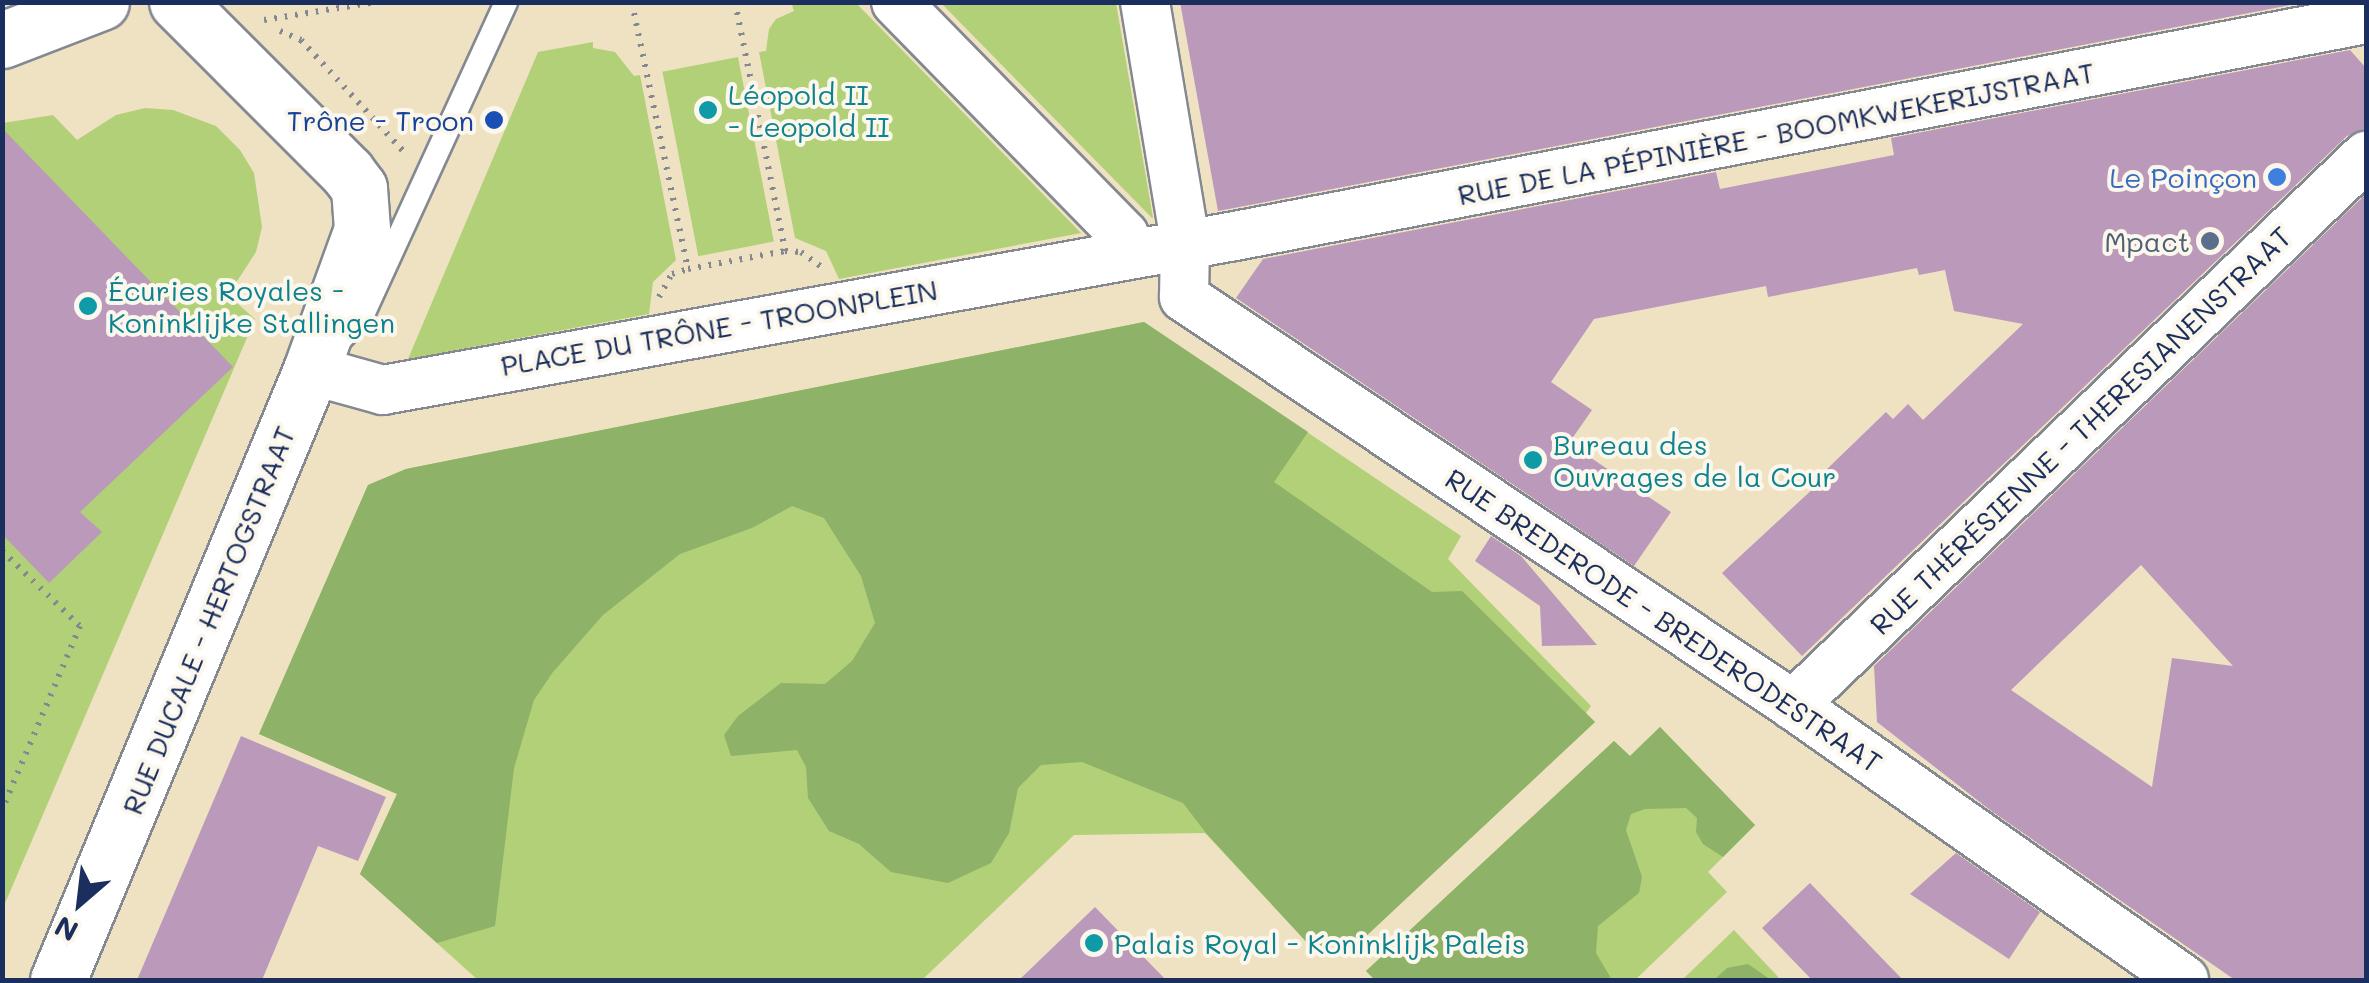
<!DOCTYPE html>
<html>
<head>
<meta charset="utf-8">
<style>
	body { margin:0 }
	#map { position:relative; width:2369px; height:983px; overflow:hidden; background:#eee2c3; font-family:Mali,sans-serif }
	div>[style] { position:absolute }
	.green>* { inset:0; background:#b2d077; transform-origin:0 0 }
	.forest>* { inset:0; background:#8db268 }
	.building>* { inset:0; background:#bb99ba }
	.path>* { height:6px; margin-top:-3px; transform-origin:0; background:repeating-linear-gradient(90deg,#848890 0 2.5px,transparent 0 10.5px) }
	.roads { filter:drop-shadow(2px 0 #848890) drop-shadow(-2px 0 #848890) drop-shadow(0 2px #848890) drop-shadow(0 -2px #848890) }
	.lane>* { height:22px; margin:-11px; padding:0 11px; transform-origin:11px; border-radius:11px; background:#fff }
	.street>* { height:48px; margin:-24px; padding:0 24px; transform-origin:24px; border-radius:24px; background:#fff }
	.secondary>* { height:55px; margin:-27.5px; padding:0 27.5px; transform-origin:27.5px; border-radius:27.5px; background:#fff }
	.primary>* { height:55px; margin:-27.5px; padding:0 27.5px; transform-origin:27.5px; border-radius:27.5px; background:#fff }
	.dots>* { width:28px; height:28px; translate:-50% -50%; box-sizing:border-box; border:5px solid #fbf7ec; border-radius:50% }
	span { translate:-50% -50%; white-space:nowrap; text-align:center; line-height:1.15; -webkit-text-stroke:8px #fbf7ec; paint-order:stroke }
	.culture-label { font-size:28px; color:#0d838f }
	.left { translate:0 -50%; text-align:left }
	.transit-label { font-size:28px; color:#164399 }
	.right { translate:-100% -50%; text-align:right }
	.street-label { font-size:28px; color:#1b2f5e }
	.shop-label { font-size:28px; color:#366cbe }
	.service-label { font-size:28px; color:#4e5e75 }
	.frame { position:absolute; inset:0; border:5px solid #1b2f5e; pointer-events:none }
	.north { position:absolute; left:30px; top:853px; width:100px; height:100px; -webkit-text-stroke:8px #fbf7ec; paint-order:stroke; rotate:208deg; font-size:28px; font-weight:700; line-height:40px; text-align:center; color:#1b2f5e }
	.north::after { content:''; display:block; margin:auto; width:35px; height:45px; background:#1b2f5e; clip-path:polygon(50% 0,100% 100%,50% 72%,0 100%) }
</style>
</head>
<body>
<div id="map">
	<div class="green">
		<i style="clip-path:polygon(803px 3px,856px 3px,1081px 233px,839px 279px,826px 251px,795px 238px,759px 52px,766px 51px,769px 29px,776px 19px,794px 11px,792px 5px)"></i>
		<i style="clip-path:polygon(941px 3px,1116px 3px,1153px 218px,1152px 218px)"></i>
		<i style="clip-path:polygon(593px 42px,593px 48px,615px 52px,634px 76px,640px 75px,676px 260px,653px 282px,649px 314px,408px 359px,538px 52px)"></i>
		<i style="left:738px;top:57px;width:188px;height:77px;rotate:79deg"></i>
		<i style="clip-path:polygon(145px 108px,173px 110px,216px 126px,240px 150px,254px 173px,262px 227px,256px 252px,228px 295px,255px 319px,3px 908px,3px 123px,53px 115px,77px 140px,116px 115px)"></i>
		<i style="clip-path:polygon(1144px 322px,1461px 536px,1448px 559px,1591px 706px,1586px 713px,1595px 722px,1348px 953px,1337px 945px,1312px 948px,1205px 833px,1074px 835px,922px 980px,478px 980px,360px 874px,397px 794px,259px 734px,368px 485px,406px 469px)"></i>
		<i style="clip-path:polygon(1660px 727px,1755px 825px,1708px 872px,1727px 892px,1635px 980px,1375px 980px,1366px 971px,1614px 741px,1630px 756px)"></i>
		<i style="clip-path:polygon(1734px 930px,1781px 980px,1682px 980px)"></i>
	</div>
	<div class="forest">
		<i style="clip-path:polygon(1144px 322px,1308px 432px,1274px 482px,1432px 592px,1462px 591px,1595px 722px,1348px 953px,1337px 945px,1312px 948px,1206px 833px,1183px 803px,1082px 762px,1041px 765px,1018px 788px,1009px 833px,991px 863px,948px 883px,891px 872px,859px 844px,829px 831px,808px 798px,806px 767px,797px 750px,731px 756px,724px 735px,738px 716px,781px 683px,825px 684px,852px 661px,875px 623px,861px 576px,824px 518px,792px 506px,752px 528px,680px 554px,603px 615px,553px 672px,534px 700px,514px 768px,495px 926px,437px 943px,360px 874px,397px 794px,259px 734px,368px 485px,406px 469px)"></i>
		<i style="clip-path:polygon(1660px 727px,1755px 825px,1723px 857px,1703px 844px,1696px 832px,1697px 818px,1686px 808px,1645px 809px,1631px 814px,1626px 830px,1642px 877px,1639px 893px,1598px 926px,1596px 953px,1612px 980px,1375px 980px,1366px 971px,1614px 741px,1630px 756px)"></i>
		<i style="clip-path:polygon(1748px 964px,1771px 980px,1714px 980px,1727px 968px)"></i>
	</div>
	<div class="building">
		<i style="clip-path:polygon(1180px 2px,2306px 2px,1218px 211px)"></i>
		<i style="clip-path:polygon(2350px 50px,2366px 68px,2366px 129px,2347px 136px,1802px 656px,1722px 573px,1829px 474px,1825px 471px,1886px 412px,1893px 419px,1908px 404px,1923px 420px,2023px 324px,1954px 311px,1945px 270px,1919px 275px,1917px 268px,1768px 297px,1766px 286px,1594px 319px,1551px 382px,1592px 410px,1569px 443px,1671px 512px,1634px 566px,1236px 298px,1263px 259px,1716px 172px,1720px 189px,1894px 155px,1891px 138px)"></i>
		<i style="clip-path:polygon(2px 128px,233px 367px,80px 512px,102px 532px,49px 583px,2px 534px)"></i>
		<i style="clip-path:polygon(evenodd,2366px 194px,2366px 980px,2235px 980px,1990px 810px,1877px 722px,1874px 666px,2366px 194px,2141px 565px,2233px 666px,2172px 658px,2152px 787px,2011px 690px,2141px 565px)"></i>
		<i style="clip-path:polygon(1491px 536px,1521px 556px,1597px 645px,1542px 646px,1540px 606px,1475px 561px)"></i>
		<i style="clip-path:polygon(241px 736px,386px 797px,358px 861px,318px 846px,262px 980px,137px 980px)"></i>
		<i style="clip-path:polygon(1956px 853px,2040px 912px,2009px 959px,1910px 894px)"></i>
		<i style="clip-path:polygon(1810px 883px,1873px 949px,1903px 980px,1812px 980px,1762px 928px)"></i>
		<i style="clip-path:polygon(1095px 907px,1166px 980px,1019px 980px)"></i>
	</div>
	<div class="path">
		<i style="left:735px;top:2px;width:254px;rotate:78.6deg"></i>
		<i style="left:634px;top:13px;width:262px;rotate:78.1deg"></i>
		<i style="left:264px;top:20px;width:113px;rotate:-9.1deg"></i>
		<i style="left:280px;top:31px;width:23px;rotate:23deg"></i>
		<i style="left:301px;top:40px;width:151px;rotate:47.4deg"></i>
		<i style="left:659px;top:297px;width:26px;rotate:-61deg"></i>
		<i style="left:672px;top:274px;width:17px;rotate:-17deg"></i>
		<i style="left:688px;top:269px;width:99px;rotate:-10.5deg"></i>
		<i style="left:785px;top:251px;width:16px;rotate:4deg"></i>
		<i style="left:801px;top:252px;width:24px;rotate:36deg"></i>
		<i style="left:2px;top:551px;width:108px;rotate:43.9deg"></i>
		<i style="left:80px;top:626px;width:200px;rotate:113deg"></i>
	</div>
	<div class="roads">
		<div class="lane">
			<i style="left:337px;top:343px;width:36px;rotate:-46deg"></i>
			<i style="left:362px;top:317px;width:346px;rotate:-65.4deg"></i>
		</div>
		<div class="street">
			<i style="left:896px;top:2px;width:326px;rotate:45.6deg"></i>
			<i style="left:1124px;top:235px;width:18px;rotate:71deg"></i>
			<i style="left:1145px;top:2px;width:243px;rotate:80.5deg"></i>
			<i style="left:1185px;top:242px;width:55px;rotate:91deg"></i>
			<i style="left:1184px;top:297px;width:733px;rotate:33.82deg"></i>
			<i style="left:1793px;top:705px;width:478px;rotate:35.1deg"></i>
			<i style="left:311px;top:370px;width:75px;rotate:15.5deg"></i>
			<i style="left:383px;top:390px;width:866px;rotate:-10.25deg"></i>
			<i style="left:1235px;top:236px;width:1152px;rotate:-10.86deg"></i>
			<i style="left:1793px;top:705px;width:794px;rotate:-43.77deg"></i>
		</div>
		<div class="secondary">
			<i style="left:58px;top:980px;width:660px;rotate:-67.47deg"></i>
			<i style="left:311px;top:370px;width:150px;rotate:-70.1deg"></i>
			<i style="left:362px;top:229px;width:41px;rotate:-94.2deg"></i>
			<i style="left:359px;top:188px;width:20px;rotate:-127deg"></i>
			<i style="left:347px;top:172px;width:240px;rotate:-135deg"></i>
		</div>
		<div class="primary">
			<i style="left:2px;top:40px;width:106px;rotate:-21deg"></i>
		</div>
	</div>
	<div class="dots">
		<i style="left:708px;top:110px;background:#0f9aa8"></i>
		<i style="left:494px;top:120px;background:#1a4fb4"></i>
		<i style="left:2277px;top:177px;background:#3f7fe0"></i>
		<i style="left:2210px;top:241px;background:#5c6f8a"></i>
		<i style="left:88px;top:306px;background:#0f9aa8"></i>
		<i style="left:1533px;top:460px;background:#0f9aa8"></i>
		<i style="left:1094px;top:943px;background:#0f9aa8"></i>
	</div>
	<div class="culture-label">
		<span class="left" style="left:728px;top:110px">Léopold II<br>- Leopold II</span>
		<span class="left" style="left:108px;top:306px">Écuries Royales -<br>Koninklijke Stallingen</span>
		<span class="left" style="left:1553px;top:460px">Bureau des<br>Ouvrages de la Cour</span>
		<span class="left" style="left:1114px;top:943px">Palais Royal - Koninklijk Paleis</span>
	</div>
	<div class="transit-label">
		<span class="right" style="left:474px;top:120px">Trône - Troon</span>
	</div>
	<div class="street-label">
		<span style="left:1776px;top:133px;rotate:-11deg">RUE DE LA PÉPINIÈRE - BOOMKWEKERIJSTRAAT</span>
		<span style="left:719px;top:327px;rotate:-10deg">PLACE DU TRÔNE - TROONPLEIN</span>
		<span style="left:2080px;top:430px;rotate:-44deg">RUE THÉRÉSIENNE - THERESIANENSTRAAT</span>
		<span style="left:208px;top:620px;rotate:-68deg">RUE DUCALE - HERTOGSTRAAT</span>
		<span style="left:1664px;top:620px;rotate:34deg">RUE BREDERODE - BREDERODESTRAAT</span>
	</div>
	<div class="shop-label">
		<span class="right" style="left:2257px;top:177px">Le Poinçon</span>
	</div>
	<div class="service-label">
		<span class="right" style="left:2190px;top:241px">Mpact</span>
	</div>
	<div class="frame"></div>
	<div class="north">N</div>
</div>
</body>
</html>
